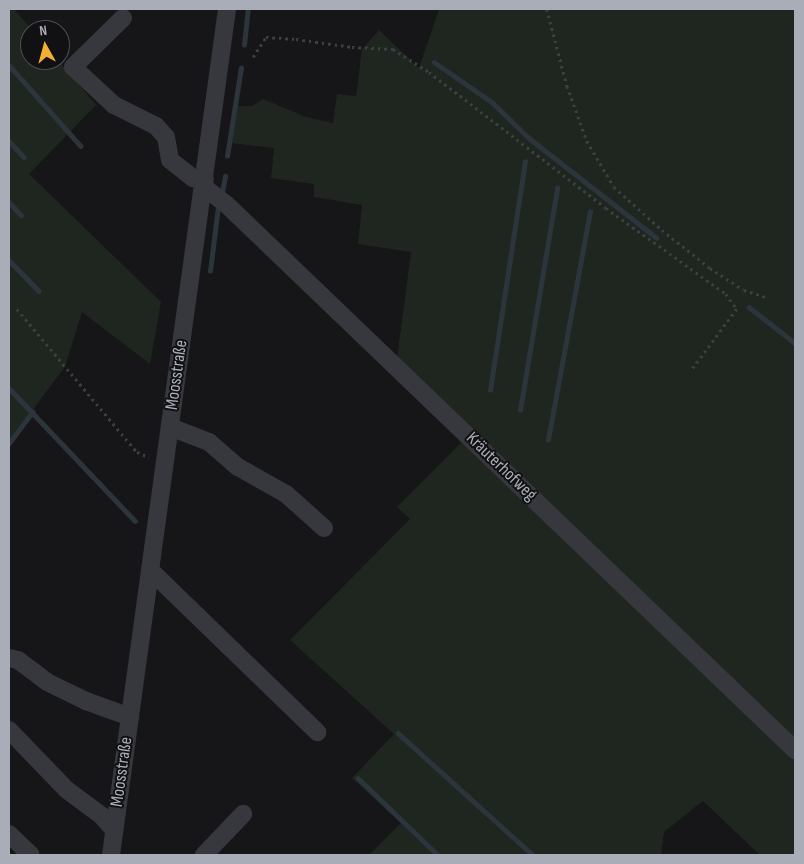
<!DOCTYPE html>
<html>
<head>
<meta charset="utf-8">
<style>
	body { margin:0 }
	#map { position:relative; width:804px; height:864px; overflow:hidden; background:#161618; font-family:"Sofia Sans Condensed",sans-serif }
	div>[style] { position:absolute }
	.green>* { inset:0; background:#1e261f }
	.stream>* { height:4.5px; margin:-2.25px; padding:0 2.25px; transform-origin:2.25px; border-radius:2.25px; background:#2c353c }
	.path>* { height:2.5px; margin-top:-1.25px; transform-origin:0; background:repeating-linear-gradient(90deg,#3d3f44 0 2.5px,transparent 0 6.5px) }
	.minor>* { height:18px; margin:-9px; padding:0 9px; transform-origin:9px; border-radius:9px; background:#37383d }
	span { translate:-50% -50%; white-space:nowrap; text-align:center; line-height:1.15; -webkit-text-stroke:4px #111113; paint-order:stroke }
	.street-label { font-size:18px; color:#a8adb8 }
	.frame { position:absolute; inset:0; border:10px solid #a8adb8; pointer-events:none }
	.north { position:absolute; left:20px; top:20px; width:50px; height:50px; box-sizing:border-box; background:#111113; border:1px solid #4d4f55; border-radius:50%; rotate:353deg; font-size:14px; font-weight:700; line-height:20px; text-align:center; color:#a8adb8 }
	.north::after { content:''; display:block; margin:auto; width:18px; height:22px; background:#f2b134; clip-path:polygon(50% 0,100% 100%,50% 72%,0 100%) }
</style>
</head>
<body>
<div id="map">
	<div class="green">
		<i style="clip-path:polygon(9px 9px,14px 9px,32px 30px,30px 30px,30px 60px,58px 60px,96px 105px,29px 174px,161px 302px,150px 364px,82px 312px,65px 367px,9px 441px)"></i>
		<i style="clip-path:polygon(439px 9px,795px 9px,795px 855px,760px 855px,703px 801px,664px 832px,661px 855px,369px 855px,401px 823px,352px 778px,394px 734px,290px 640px,410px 519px,397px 507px,472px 432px,397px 359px,411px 252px,358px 244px,362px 205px,314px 197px,314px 184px,271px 178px,274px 148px,231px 143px,238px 106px,252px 106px,263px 99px,306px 117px,333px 123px,337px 94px,356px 96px,362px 49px,379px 30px,419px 68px)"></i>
	</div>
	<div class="stream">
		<i style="left:244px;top:45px;width:36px;rotate:-84deg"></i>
		<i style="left:434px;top:62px;width:70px;rotate:34.6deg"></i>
		<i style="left:492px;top:102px;width:52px;rotate:44.2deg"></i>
		<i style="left:529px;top:138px;width:162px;rotate:38deg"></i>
		<i style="left:9px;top:65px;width:108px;rotate:48.4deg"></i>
		<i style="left:9px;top:141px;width:22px;rotate:47deg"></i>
		<i style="left:227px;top:156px;width:89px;rotate:-81deg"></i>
		<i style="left:222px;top:192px;width:16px;rotate:-79deg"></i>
		<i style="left:9px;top:202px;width:18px;rotate:47deg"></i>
		<i style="left:9px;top:260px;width:43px;rotate:45.9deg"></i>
		<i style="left:210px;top:271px;width:64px;rotate:-82.9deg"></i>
		<i style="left:749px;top:307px;width:58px;rotate:38deg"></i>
		<i style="left:9px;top:388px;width:183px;rotate:46.5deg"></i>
		<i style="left:490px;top:390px;width:231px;rotate:-81.3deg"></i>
		<i style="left:520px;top:410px;width:225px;rotate:-80.5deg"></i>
		<i style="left:548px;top:440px;width:232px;rotate:-79.6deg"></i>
		<i style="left:9px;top:443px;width:39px;rotate:-53deg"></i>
		<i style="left:398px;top:733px;width:182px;rotate:42.1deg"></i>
		<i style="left:358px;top:778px;width:111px;rotate:43.9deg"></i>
	</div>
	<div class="path">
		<i style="left:547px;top:9px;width:80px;rotate:75.4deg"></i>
		<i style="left:567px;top:86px;width:59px;rotate:70deg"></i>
		<i style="left:587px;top:141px;width:53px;rotate:59.6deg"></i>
		<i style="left:614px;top:187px;width:64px;rotate:41.9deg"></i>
		<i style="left:662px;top:230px;width:61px;rotate:38.4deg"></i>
		<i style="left:710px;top:268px;width:40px;rotate:32.9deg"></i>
		<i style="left:744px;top:290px;width:23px;rotate:18deg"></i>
		<i style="left:253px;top:57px;width:24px;rotate:-57deg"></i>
		<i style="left:266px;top:37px;width:30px;rotate:4deg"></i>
		<i style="left:296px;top:39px;width:57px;rotate:8.1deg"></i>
		<i style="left:352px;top:47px;width:41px;rotate:2.8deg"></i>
		<i style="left:393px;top:49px;width:43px;rotate:32.6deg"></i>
		<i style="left:429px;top:72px;width:223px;rotate:37.5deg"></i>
		<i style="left:606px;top:208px;width:148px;rotate:35.6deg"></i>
		<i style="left:726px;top:294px;width:19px;rotate:54deg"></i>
		<i style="left:737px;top:309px;width:77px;rotate:126.6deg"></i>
		<i style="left:17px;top:309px;width:187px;rotate:50deg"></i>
		<i style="left:137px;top:452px;width:13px;rotate:23deg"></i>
	</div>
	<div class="minor">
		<i style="left:123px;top:18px;width:70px;rotate:135.6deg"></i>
		<i style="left:73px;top:67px;width:56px;rotate:42.8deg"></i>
		<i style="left:114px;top:105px;width:47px;rotate:26.6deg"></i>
		<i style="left:156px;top:126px;width:15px;rotate:48deg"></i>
		<i style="left:166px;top:137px;width:23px;rotate:80deg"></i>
		<i style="left:170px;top:160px;width:29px;rotate:38deg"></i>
		<i style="left:193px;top:178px;width:12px;rotate:9deg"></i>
		<i style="left:204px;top:187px;width:28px;rotate:38deg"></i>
		<i style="left:226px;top:204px;width:789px;rotate:43.82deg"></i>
		<i style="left:170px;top:427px;width:42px;rotate:21deg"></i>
		<i style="left:209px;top:442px;width:38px;rotate:41deg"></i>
		<i style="left:238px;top:467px;width:55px;rotate:29.4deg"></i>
		<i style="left:286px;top:494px;width:51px;rotate:41.8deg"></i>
		<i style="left:150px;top:570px;width:233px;rotate:44.1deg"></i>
		<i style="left:9px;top:658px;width:9px;rotate:13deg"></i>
		<i style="left:18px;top:660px;width:36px;rotate:37deg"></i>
		<i style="left:47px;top:682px;width:43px;rotate:26deg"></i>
		<i style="left:86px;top:701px;width:47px;rotate:20deg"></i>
		<i style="left:9px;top:730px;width:83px;rotate:46deg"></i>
		<i style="left:67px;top:790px;width:44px;rotate:36.6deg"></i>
		<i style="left:102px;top:816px;width:18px;rotate:49deg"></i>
		<i style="left:9px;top:834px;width:30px;rotate:44deg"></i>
		<i style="left:111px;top:855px;width:854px;rotate:-82.19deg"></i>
		<i style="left:204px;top:855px;width:57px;rotate:-46.4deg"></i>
	</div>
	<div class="street-label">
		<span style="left:177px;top:375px;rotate:-82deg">Moosstraße</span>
		<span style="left:501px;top:467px;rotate:44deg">Kräuterhofweg</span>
		<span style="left:122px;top:772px;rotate:-82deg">Moosstraße</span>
	</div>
	<div class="frame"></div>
	<div class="north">N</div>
</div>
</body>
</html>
